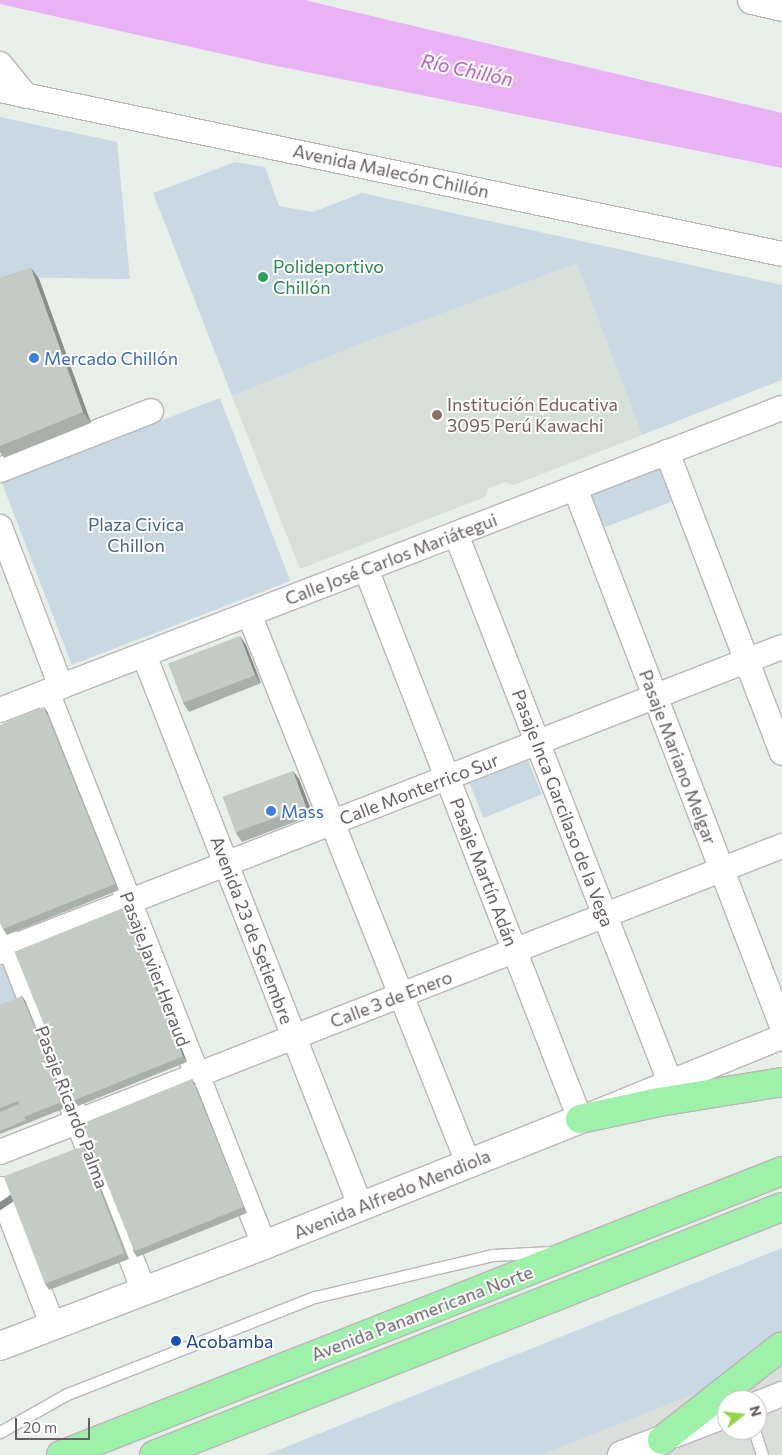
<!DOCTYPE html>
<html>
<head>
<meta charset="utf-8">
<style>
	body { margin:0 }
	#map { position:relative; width:782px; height:1455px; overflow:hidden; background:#e8efe9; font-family:Commissioner,sans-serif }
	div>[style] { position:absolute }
	.industrial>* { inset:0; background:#dadeda }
	.education>* { inset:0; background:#d6dfd8 }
	.green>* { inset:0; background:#c8d9e3; transform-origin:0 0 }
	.water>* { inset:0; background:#e9b2f5 }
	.roads { filter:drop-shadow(1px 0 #bbb5ba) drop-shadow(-1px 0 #bbb5ba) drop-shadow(0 1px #bbb5ba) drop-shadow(0 -1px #bbb5ba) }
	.lane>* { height:11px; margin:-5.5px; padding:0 5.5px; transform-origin:5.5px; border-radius:5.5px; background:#fff }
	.street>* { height:24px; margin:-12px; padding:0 12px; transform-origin:12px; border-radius:12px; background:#fff }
	.secondary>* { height:28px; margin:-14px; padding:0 14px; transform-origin:14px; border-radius:14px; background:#fff }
	.highway>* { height:28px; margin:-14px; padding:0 14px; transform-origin:14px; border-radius:14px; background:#9ef1a9 }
	.wall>* { inset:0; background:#a9afa9 }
	.shaded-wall>* { inset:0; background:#898e8a; transform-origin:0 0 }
	.building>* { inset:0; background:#c4cbc5; transform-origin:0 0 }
	.dots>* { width:14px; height:14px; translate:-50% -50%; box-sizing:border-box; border:2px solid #fff; border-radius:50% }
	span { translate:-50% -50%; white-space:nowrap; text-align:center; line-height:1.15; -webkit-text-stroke:4px #fff; paint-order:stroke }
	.street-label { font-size:18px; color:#665f66 }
	.leisure-label { font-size:18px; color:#27864d }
	.left { translate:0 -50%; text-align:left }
	.shop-label { font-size:18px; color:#366cbe }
	.education-label { font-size:18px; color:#785e54 }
	.park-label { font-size:18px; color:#416683 }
	.transit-label { font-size:18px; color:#164399 }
	.water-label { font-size:19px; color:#a554ae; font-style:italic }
	.north { position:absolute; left:717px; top:1390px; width:50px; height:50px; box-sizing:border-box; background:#fff; border:1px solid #c2bfc2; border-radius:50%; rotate:74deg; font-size:14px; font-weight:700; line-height:20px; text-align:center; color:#665f66 }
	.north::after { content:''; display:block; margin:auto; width:18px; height:22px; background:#93d548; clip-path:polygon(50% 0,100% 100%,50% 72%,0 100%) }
	.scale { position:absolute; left:15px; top:1418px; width:75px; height:22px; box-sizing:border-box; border:2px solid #665f66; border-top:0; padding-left:6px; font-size:15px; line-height:18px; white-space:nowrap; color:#665f66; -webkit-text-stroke:4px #fff; paint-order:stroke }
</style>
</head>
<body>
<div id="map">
	<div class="industrial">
		<i style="clip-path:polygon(evenodd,782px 1359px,782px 1455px,539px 1455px,782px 1359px,727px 1400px,757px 1400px,757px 1430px,727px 1430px,727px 1400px)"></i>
	</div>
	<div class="education">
		<i style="clip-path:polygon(577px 262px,642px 435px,514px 485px,505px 482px,488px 489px,485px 497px,300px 569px,232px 396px,368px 341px)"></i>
	</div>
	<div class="green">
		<i style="clip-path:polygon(0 117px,117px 142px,130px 279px,0 277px)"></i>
		<i style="clip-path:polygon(235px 162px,265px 167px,279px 206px,313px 212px,362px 193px,782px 285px,782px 380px,642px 435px,577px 263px,368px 341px,232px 396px,153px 193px)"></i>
		<i style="left:220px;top:398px;width:196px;height:234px;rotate:69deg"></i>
		<i style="left:659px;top:468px;width:36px;height:76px;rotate:69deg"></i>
		<i style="left:528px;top:760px;width:37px;height:63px;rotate:68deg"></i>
		<i style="clip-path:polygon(10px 962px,26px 1002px,0 1012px,0 966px)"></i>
		<i style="clip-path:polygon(782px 1248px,782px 1331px,732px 1379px,541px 1455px,266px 1455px)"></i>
	</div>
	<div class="water">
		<i style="clip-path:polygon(0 0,304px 0,782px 113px,782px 168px,267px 64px,0 4px)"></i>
	</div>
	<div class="roads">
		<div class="lane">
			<i style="left:754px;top:1430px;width:26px;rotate:72deg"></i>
			<i style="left:0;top:1432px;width:77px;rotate:-29.6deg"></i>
			<i style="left:67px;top:1394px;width:266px;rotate:-21.4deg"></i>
			<i style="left:315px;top:1297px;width:182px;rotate:-13.3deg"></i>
			<i style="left:492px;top:1255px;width:60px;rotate:-2.9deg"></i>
		</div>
		<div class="street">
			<i style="left:0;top:64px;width:41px;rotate:50.9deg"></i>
			<i style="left:0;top:90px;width:799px;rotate:11.84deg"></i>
			<i style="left:667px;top:452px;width:322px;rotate:69.1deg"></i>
			<i style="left:0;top:470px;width:162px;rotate:-21.3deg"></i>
			<i style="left:575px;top:488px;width:576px;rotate:68.96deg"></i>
			<i style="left:0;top:527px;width:171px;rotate:69.1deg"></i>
			<i style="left:456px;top:534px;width:588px;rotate:68.67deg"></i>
			<i style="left:366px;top:569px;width:590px;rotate:68.74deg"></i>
			<i style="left:580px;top:1119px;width:218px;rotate:-22.1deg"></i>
			<i style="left:249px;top:614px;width:591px;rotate:68.25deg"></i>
			<i style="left:144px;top:655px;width:591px;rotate:68.56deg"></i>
			<i style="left:47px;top:692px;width:594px;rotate:68.57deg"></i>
			<i style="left:0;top:710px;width:838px;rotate:-21.12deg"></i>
			<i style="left:0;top:922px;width:396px;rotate:68.7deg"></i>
			<i style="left:0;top:952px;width:839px;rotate:-21.31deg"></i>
			<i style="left:0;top:1152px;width:840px;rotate:-21.37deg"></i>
			<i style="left:0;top:1189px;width:147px;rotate:68.9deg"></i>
			<i style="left:757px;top:1404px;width:27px;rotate:-22deg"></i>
			<i style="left:675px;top:1435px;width:56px;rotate:-21deg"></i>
		</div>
		<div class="secondary">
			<i style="left:752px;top:0;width:31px;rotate:13deg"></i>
			<i style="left:0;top:1346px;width:283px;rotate:-20.9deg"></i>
			<i style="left:264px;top:1245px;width:340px;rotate:-21.7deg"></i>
			<i style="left:622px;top:1455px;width:43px;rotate:-20.6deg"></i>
		</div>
		<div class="highway">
			<i style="left:580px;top:1119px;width:81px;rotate:-12.1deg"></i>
			<i style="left:659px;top:1102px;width:125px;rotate:-9.2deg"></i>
			<i style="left:662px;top:1440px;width:152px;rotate:-38.1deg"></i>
			<i style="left:61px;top:1455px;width:775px;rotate:-21.5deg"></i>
			<i style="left:154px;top:1455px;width:675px;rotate:-21.55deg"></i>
		</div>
	</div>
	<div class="wall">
		<i style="clip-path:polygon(31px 268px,39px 279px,91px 423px,4px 458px,0 452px,0 278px)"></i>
		<i style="clip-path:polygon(240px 636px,246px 645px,261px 683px,189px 712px,183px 703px)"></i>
		<i style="clip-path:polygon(44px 707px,48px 713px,119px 890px,7px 935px,3px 929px)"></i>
		<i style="clip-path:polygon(293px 771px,299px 779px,313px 815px,242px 842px,236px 833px)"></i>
		<i style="clip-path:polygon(128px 914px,187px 1062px,78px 1106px,74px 1100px)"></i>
		<i style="clip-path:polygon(26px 1002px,68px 1107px,0 1134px,0 1005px)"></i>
		<i style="clip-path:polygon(196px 1085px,247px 1213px,137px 1257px,133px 1251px)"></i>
		<i style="clip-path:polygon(87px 1152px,129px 1259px,49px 1290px,45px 1284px)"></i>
	</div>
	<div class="shaded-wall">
		<i style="clip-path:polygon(31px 268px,39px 279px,91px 423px,83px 412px)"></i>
		<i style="clip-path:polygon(240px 636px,246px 645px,261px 683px,255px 675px)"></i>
		<i style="left:44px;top:707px;width:7px;height:191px;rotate:56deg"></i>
		<i style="clip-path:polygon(293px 771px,299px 779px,313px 815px,306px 807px)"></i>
		<i style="clip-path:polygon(123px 908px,128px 914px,187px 1062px,183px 1056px)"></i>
		<i style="left:22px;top:996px;width:7px;height:113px;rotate:56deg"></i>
		<i style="left:192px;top:1079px;width:7px;height:138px;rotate:56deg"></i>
		<i style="left:83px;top:1146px;width:7px;height:115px;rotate:56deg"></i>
	</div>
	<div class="building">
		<i style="clip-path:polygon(31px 268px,83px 412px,0 446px,0 278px)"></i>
		<i style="left:240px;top:636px;width:42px;height:77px;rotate:69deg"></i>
		<i style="clip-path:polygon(44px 707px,115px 884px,3px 929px,0 923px,0 725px)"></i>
		<i style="left:293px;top:771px;width:38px;height:75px;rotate:70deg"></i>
		<i style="left:123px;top:908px;width:160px;height:117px;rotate:68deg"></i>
		<i style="clip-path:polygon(22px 996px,64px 1101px,24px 1117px,18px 1101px,0 1108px,0 1005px)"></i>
		<i style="left:192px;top:1079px;width:138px;height:118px;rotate:68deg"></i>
		<i style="clip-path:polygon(19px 1104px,24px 1117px,26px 1120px,0 1131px,0 1112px)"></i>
		<i style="left:83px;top:1146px;width:115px;height:85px;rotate:69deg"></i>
	</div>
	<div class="dots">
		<i style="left:263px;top:277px;background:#2e9e5b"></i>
		<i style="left:34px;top:358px;background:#3f7fe0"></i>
		<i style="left:437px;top:415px;background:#8d6e63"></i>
		<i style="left:271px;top:811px;background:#3f7fe0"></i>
		<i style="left:176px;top:1341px;background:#1a4fb4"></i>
	</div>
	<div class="street-label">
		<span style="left:391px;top:171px;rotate:12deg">Avenida Malecón Chillón</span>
		<span style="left:391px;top:559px;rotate:-21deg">Calle José Carlos Mariátegui</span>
		<span style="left:678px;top:757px;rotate:69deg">Pasaje Mariano Melgar</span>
		<span style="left:419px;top:789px;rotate:-21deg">Calle Monterrico Sur</span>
		<span style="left:563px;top:808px;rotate:69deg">Pasaje Inca Garcilaso de la Vega</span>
		<span style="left:484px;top:872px;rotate:69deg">Pasaje Martín Adán</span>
		<span style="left:252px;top:930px;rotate:69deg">Avenida 23 de Setiembre</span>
		<span style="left:155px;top:969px;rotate:69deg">Pasaje Javier Heraud</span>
		<span style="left:391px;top:999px;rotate:-21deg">Calle 3 de Enero</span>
		<span style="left:72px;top:1107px;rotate:69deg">Pasaje Ricardo Palma</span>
		<span style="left:392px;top:1194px;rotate:-22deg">Avenida Alfredo Mendiola</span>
		<span style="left:422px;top:1313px;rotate:-21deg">Avenida Panamericana Norte</span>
	</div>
	<div class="leisure-label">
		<span class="left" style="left:273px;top:277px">Polideportivo<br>Chillón</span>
	</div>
	<div class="shop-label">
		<span class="left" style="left:44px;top:358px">Mercado Chillón</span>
		<span class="left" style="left:281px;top:811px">Mass</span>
	</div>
	<div class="education-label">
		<span class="left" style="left:447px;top:415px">Institución Educativa<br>3095 Perú Kawachi</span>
	</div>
	<div class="park-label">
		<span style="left:136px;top:535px">Plaza Civica<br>Chillon</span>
	</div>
	<div class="transit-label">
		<span class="left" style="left:186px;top:1341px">Acobamba</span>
	</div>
	<div class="water-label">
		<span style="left:467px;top:70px;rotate:12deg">Río Chillón</span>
	</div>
	<div class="north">N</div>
	<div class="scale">20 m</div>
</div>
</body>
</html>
